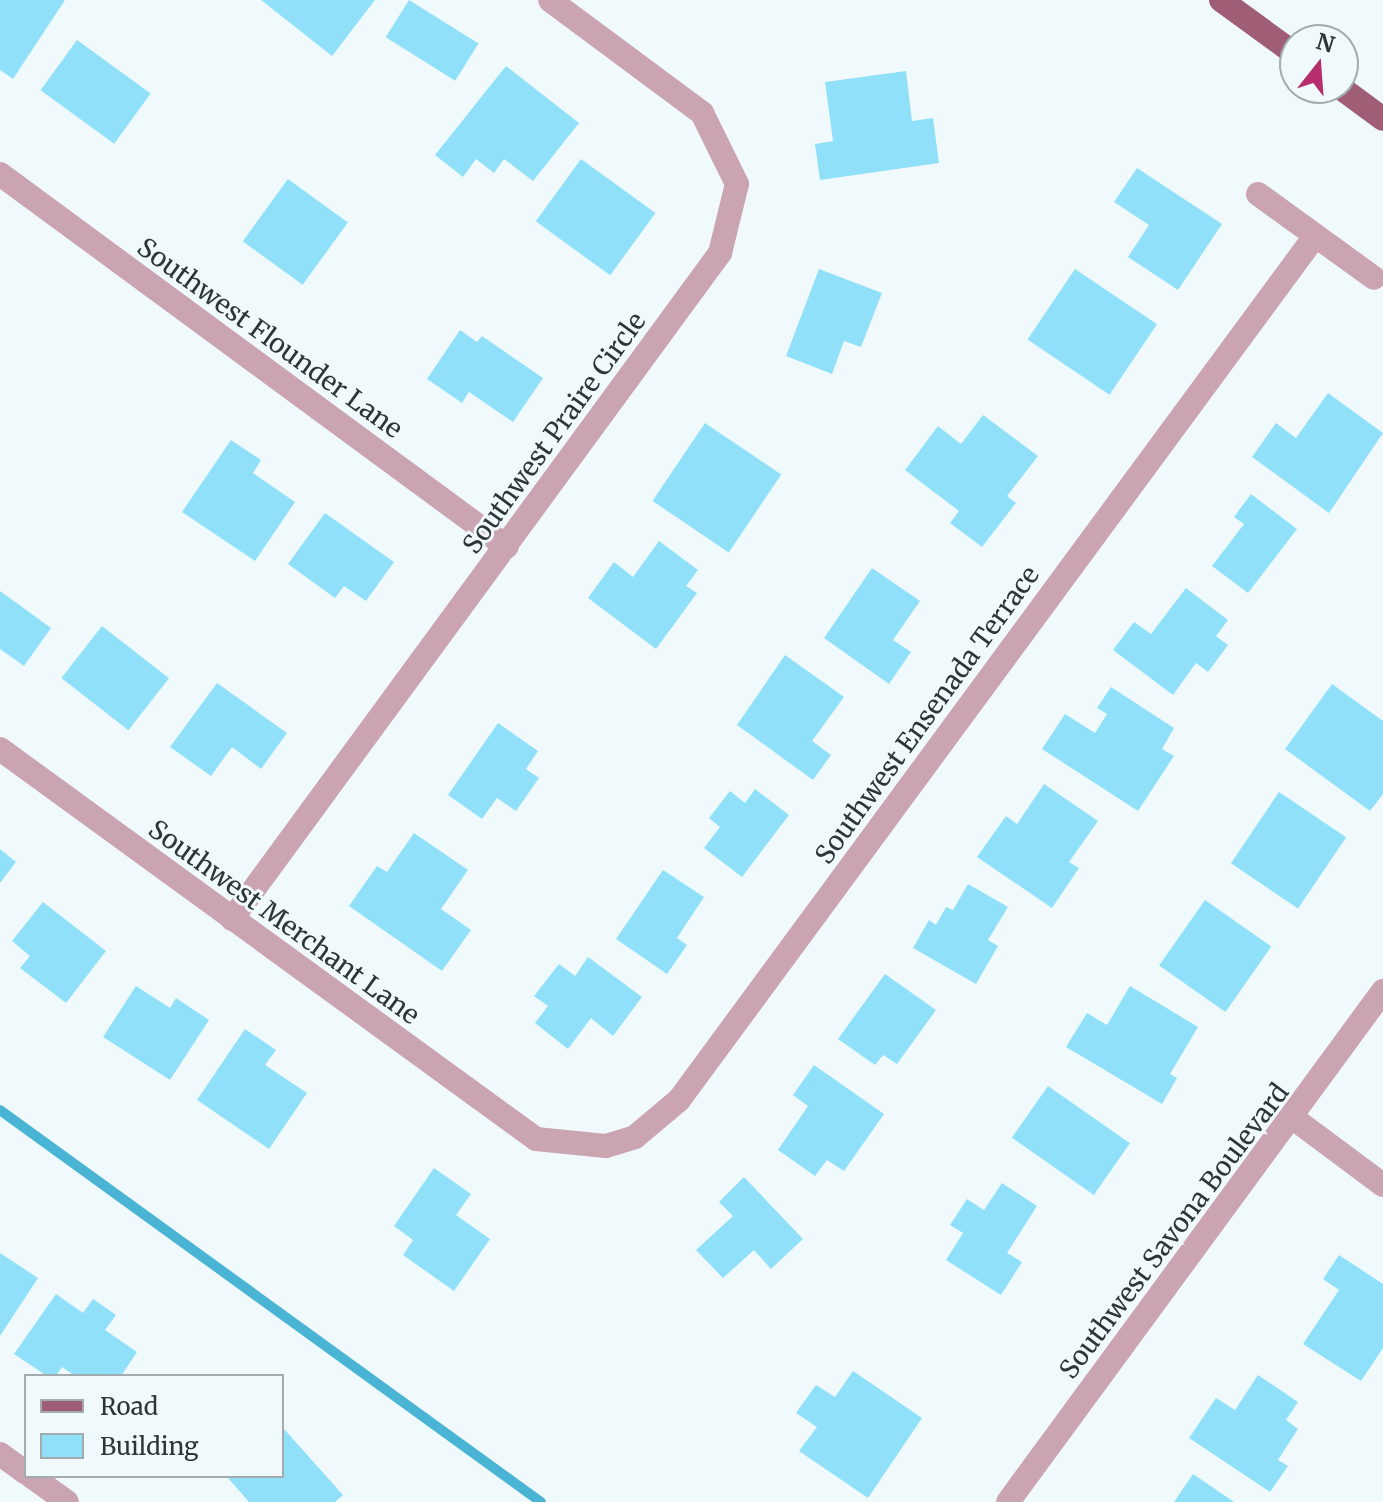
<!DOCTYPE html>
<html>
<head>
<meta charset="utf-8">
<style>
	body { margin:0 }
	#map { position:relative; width:1383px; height:1502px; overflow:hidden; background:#f0fafd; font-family:Merriweather,serif }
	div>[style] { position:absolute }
	.stream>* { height:10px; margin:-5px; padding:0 5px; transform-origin:5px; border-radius:5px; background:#49b4d3 }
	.building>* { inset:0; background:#91e0fa; transform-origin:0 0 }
	.minor>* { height:24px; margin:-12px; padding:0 12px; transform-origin:12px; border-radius:12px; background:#cba4b1 }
	.major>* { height:24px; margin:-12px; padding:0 12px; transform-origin:12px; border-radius:12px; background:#a05e76 }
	span { translate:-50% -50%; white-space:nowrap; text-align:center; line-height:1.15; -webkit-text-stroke:6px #f0fafd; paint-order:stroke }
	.street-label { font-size:26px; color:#2c3639 }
	.legend { position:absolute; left:24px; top:1374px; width:260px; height:104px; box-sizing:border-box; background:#f0fafd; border:2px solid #a2acaf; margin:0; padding:10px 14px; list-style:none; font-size:24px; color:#2c3639 }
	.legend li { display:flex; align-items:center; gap:16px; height:40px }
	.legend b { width:40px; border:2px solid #a2acaf }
	.north { position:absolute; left:1279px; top:24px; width:80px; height:80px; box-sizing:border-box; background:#f0fafd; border:2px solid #a2acaf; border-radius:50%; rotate:17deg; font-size:22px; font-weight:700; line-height:32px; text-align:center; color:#2c3639 }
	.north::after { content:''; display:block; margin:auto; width:28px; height:36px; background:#b62e6d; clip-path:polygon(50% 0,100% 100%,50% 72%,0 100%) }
</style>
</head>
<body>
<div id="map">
	<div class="stream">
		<i style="left:0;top:1110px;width:668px;rotate:35.93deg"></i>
	</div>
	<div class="building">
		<i style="clip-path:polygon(0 0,65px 0,13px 79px,0 70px)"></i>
		<i style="clip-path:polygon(261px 0,375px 0,332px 56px)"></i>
		<i style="left:409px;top:0;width:82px;height:44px;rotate:32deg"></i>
		<i style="left:77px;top:40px;width:91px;height:62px;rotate:36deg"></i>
		<i style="clip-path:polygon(506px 66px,579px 123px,533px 181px,504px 159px,494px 173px,476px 159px,463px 177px,435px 155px)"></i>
		<i style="clip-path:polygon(906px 71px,912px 121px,933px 118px,939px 163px,820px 180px,815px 144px,833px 141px,825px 82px)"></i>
		<i style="left:581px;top:159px;width:92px;height:77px;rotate:36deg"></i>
		<i style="clip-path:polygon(1137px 168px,1222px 224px,1178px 290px,1128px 257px,1149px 225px,1114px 202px)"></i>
		<i style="left:288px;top:179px;width:74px;height:77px;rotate:36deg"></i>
		<i style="clip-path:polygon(819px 269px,882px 293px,861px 347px,844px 341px,832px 374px,786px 356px)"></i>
		<i style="left:1075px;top:269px;width:99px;height:85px;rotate:34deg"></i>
		<i style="clip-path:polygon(460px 330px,477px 342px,482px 336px,543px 378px,513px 422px,469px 392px,462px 403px,427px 379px)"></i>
		<i style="clip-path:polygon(1328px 393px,1383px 433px,1329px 513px,1252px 457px,1276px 423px,1296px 438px)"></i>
		<i style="clip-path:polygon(983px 415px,1038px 456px,1007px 496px,1016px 503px,982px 547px,950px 523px,959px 511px,905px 470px,938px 426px,961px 444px)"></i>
		<i style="left:705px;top:423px;width:92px;height:94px;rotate:34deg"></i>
		<i style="clip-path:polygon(231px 440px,261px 460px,253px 473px,295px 502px,255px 561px,182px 512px)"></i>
		<i style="clip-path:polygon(1251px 494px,1297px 529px,1248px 593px,1212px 566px,1244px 524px,1234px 517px)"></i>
		<i style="clip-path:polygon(325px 513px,394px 562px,366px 601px,344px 586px,335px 598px,288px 564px)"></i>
		<i style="clip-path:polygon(659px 541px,698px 570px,686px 586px,697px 593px,656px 649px,588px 598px,614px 562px,633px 577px)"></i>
		<i style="clip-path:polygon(872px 568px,920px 601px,893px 640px,911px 652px,889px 684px,824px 638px)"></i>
		<i style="clip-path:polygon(1186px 588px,1228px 620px,1216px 636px,1228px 645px,1208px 672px,1196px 663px,1173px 695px,1113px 650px,1134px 622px,1151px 634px)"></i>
		<i style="clip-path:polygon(0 591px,51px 628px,24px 666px,0 649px)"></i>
		<i style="left:102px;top:626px;width:85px;height:66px;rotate:38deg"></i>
		<i style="clip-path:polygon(785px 655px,844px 697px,812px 741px,831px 755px,813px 780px,737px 725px)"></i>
		<i style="clip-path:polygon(217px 683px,287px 733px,261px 769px,232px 747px,211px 776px,170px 747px)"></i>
		<i style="clip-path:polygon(1332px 684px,1383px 721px,1383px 794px,1370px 811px,1285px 749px)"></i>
		<i style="clip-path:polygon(1111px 687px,1174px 728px,1162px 749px,1174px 756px,1138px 811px,1042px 749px,1065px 714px,1095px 733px,1107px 714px,1097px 708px)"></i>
		<i style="clip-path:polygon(498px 723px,538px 751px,526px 769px,539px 778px,516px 811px,497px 798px,482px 819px,448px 795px)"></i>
		<i style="clip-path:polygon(1044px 784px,1098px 821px,1069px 862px,1079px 868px,1052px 908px,977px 857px,1006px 816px,1017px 824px)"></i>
		<i style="clip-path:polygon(755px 789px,789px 815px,742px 877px,704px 848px,720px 827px,709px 818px,730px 791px,745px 803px)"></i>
		<i style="left:1279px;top:792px;width:81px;height:86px;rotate:34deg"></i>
		<i style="clip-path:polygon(414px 833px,468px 870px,441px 909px,471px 930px,442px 971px,349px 906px,377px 866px,387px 872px)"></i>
		<i style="clip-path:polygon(0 849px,16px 862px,0 883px)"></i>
		<i style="clip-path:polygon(663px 870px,704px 897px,677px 938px,687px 945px,667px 974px,616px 939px)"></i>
		<i style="clip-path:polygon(968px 884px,1008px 907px,988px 940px,998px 946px,976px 984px,913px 948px,929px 920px,936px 925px,946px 907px,953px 910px)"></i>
		<i style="left:1205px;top:900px;width:81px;height:80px;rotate:35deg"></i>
		<i style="clip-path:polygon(43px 902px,106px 951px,66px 1003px,20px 968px,30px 956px,12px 941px)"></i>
		<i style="clip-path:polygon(588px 957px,642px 997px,613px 1036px,591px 1018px,568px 1049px,535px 1023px,548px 1006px,534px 996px,559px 964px,575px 976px)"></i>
		<i style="clip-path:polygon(885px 974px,936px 1010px,897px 1064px,883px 1055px,875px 1065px,838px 1039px)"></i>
		<i style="clip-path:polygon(136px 986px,170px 1008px,176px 998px,209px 1020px,170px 1080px,103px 1037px)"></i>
		<i style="clip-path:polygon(1130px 986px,1198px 1027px,1170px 1074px,1177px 1078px,1162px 1104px,1066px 1047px,1087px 1013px,1107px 1025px)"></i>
		<i style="clip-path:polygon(245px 1029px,276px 1050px,265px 1065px,307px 1093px,269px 1149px,197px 1100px)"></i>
		<i style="clip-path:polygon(814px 1065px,884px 1114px,844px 1171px,827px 1160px,815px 1176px,778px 1150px,808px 1106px,793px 1095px)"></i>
		<i style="left:1048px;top:1086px;width:100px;height:63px;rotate:35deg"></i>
		<i style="clip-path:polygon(434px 1168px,471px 1194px,456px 1215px,490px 1239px,454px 1291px,403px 1255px,413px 1240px,394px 1226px)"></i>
		<i style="clip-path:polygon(744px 1177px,803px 1239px,771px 1269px,754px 1250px,723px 1278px,696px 1250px,733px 1216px,719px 1202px)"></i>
		<i style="clip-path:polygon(1002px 1183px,1037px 1206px,1007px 1253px,1022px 1262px,1001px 1295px,946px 1260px,963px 1233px,950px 1225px,967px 1199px,984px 1210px)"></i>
		<i style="clip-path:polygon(0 1253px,38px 1278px,0 1336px)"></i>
		<i style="clip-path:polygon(1339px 1255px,1383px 1284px,1383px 1348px,1361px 1381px,1303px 1344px,1339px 1290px,1323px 1279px)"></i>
		<i style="clip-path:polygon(56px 1294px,83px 1313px,93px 1299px,116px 1315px,105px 1330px,137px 1352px,121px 1376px,75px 1376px,62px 1367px,56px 1376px,47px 1376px,14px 1354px)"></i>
		<i style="clip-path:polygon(853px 1371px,922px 1418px,868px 1498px,799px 1451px,817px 1427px,796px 1413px,816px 1385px,835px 1397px)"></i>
		<i style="clip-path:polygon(1258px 1375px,1298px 1402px,1286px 1420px,1298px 1429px,1278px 1460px,1288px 1466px,1270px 1492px,1189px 1438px,1216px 1398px,1235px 1410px)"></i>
		<i style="clip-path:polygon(284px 1429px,343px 1495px,335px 1502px,249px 1502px,228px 1478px,282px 1476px)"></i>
		<i style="clip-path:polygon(1193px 1474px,1234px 1502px,1174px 1502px)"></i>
	</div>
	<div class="minor">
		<i style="left:0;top:174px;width:629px;rotate:36.34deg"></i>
		<i style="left:1258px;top:194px;width:143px;rotate:35.9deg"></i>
		<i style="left:0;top:749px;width:663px;rotate:36.04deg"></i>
		<i style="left:536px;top:1139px;width:70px;rotate:5.7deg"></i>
		<i style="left:606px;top:1146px;width:30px;rotate:-17deg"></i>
		<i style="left:635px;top:1137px;width:57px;rotate:-40.1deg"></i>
		<i style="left:679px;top:1100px;width:1073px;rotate:-53.64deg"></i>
		<i style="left:232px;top:919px;width:826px;rotate:-53.77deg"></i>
		<i style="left:720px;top:253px;width:71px;rotate:-76.2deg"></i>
		<i style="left:737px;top:184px;width:79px;rotate:-116.2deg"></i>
		<i style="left:702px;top:113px;width:189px;rotate:-143.4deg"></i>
		<i style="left:1293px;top:1118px;width:112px;rotate:36.7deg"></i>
		<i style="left:0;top:1454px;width:32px;rotate:36deg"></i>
		<i style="left:31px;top:1476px;width:44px;rotate:35.8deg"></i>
		<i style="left:1008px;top:1502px;width:634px;rotate:-53.73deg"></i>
	</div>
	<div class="major">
		<i style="left:1221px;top:0;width:92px;rotate:36.1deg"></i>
		<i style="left:1341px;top:88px;width:52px;rotate:36.4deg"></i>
	</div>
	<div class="street-label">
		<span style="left:270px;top:338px;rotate:36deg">Southwest Flounder Lane</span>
		<span style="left:554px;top:433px;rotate:-54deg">Southwest Praire Circle</span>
		<span style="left:927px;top:715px;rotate:-54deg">Southwest Ensenada Terrace</span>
		<span style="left:284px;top:922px;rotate:36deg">Southwest Merchant Lane</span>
		<span style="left:1174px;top:1231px;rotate:-53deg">Southwest Savona Boulevard</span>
	</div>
	<ul class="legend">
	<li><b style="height:10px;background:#a05e76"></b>Road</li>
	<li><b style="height:22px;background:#91e0fa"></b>Building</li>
	</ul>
	<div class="north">N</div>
</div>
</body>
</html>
